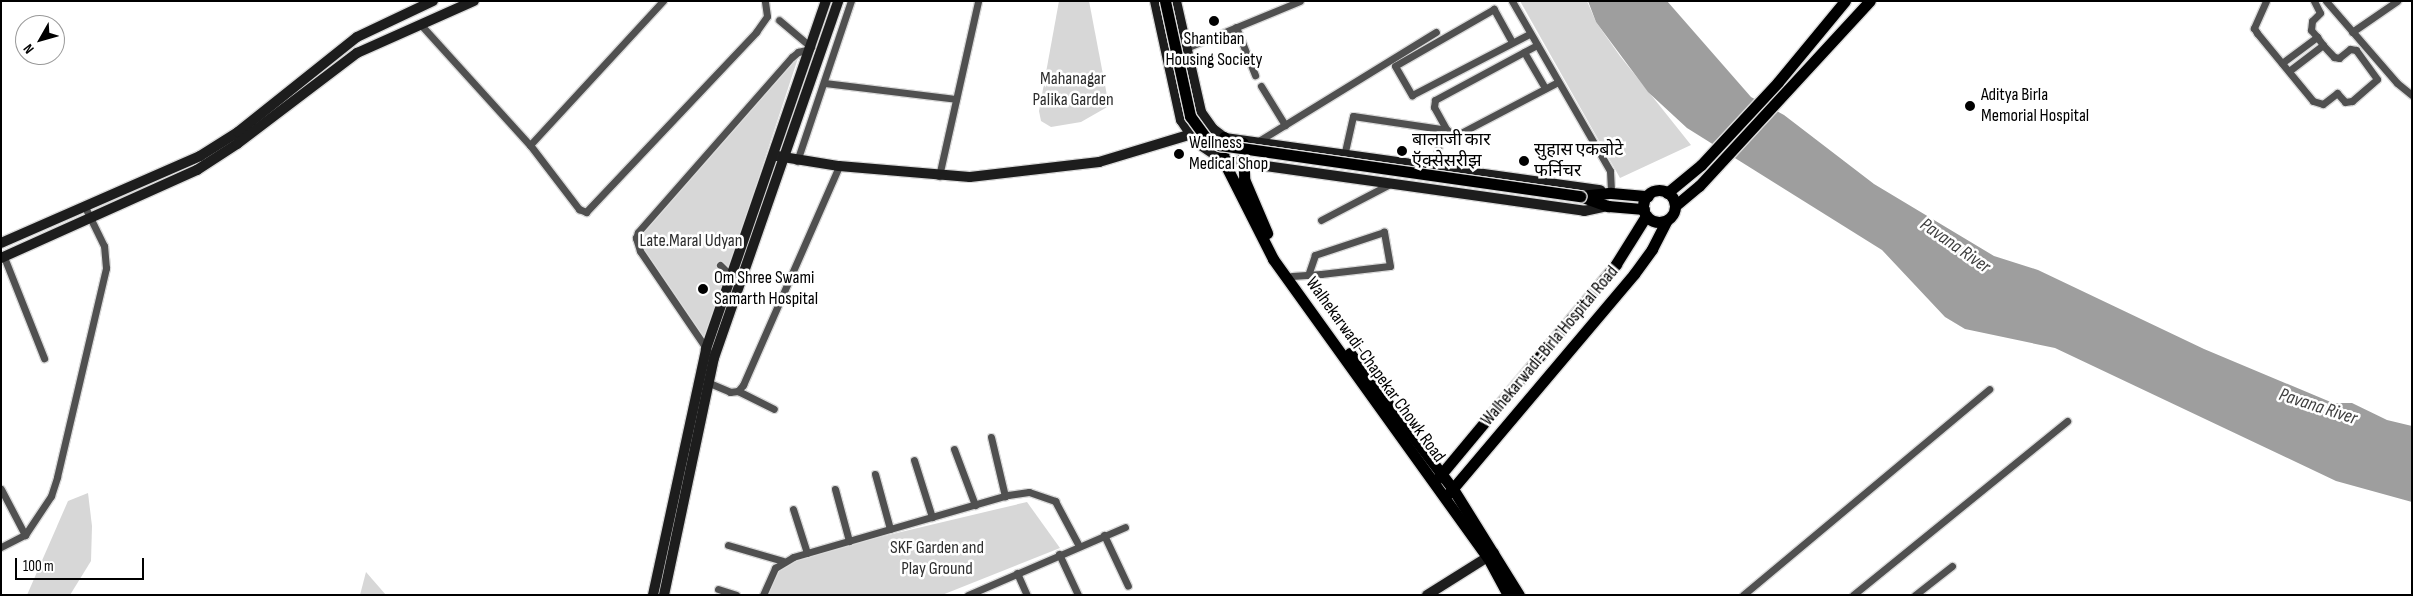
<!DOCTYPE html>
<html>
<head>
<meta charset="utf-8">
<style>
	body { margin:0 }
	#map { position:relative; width:2413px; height:596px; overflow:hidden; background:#fff; font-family:"Sofia Sans Condensed","Noto Sans Devanagari",sans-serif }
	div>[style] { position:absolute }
	.green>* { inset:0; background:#d7d7d7 }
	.water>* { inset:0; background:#9e9e9e }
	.roads { filter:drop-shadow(1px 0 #dbdbdb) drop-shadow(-1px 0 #dbdbdb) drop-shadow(0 1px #dbdbdb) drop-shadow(0 -1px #dbdbdb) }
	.street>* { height:7px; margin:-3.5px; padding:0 3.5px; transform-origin:3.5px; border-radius:3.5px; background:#505050 }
	.secondary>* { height:10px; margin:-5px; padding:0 5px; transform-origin:5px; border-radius:5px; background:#1d1d1d }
	.primary>* { height:11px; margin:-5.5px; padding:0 5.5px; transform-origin:5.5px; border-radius:5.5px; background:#000 }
	.primary>.ring { margin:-5.5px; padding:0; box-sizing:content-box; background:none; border:11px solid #000; border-radius:50% }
	.bridges { filter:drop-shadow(1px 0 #dbdbdb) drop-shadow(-1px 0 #dbdbdb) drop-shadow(0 1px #dbdbdb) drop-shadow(0 -1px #dbdbdb) }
	.primary-bridge>* { height:11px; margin:-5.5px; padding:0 5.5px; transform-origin:5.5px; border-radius:5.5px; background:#000 }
	.dots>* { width:14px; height:14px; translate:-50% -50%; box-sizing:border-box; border:2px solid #fff; border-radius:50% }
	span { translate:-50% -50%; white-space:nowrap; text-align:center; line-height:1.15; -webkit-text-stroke:5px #fff; paint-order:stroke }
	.poi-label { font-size:18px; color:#000 }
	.left { translate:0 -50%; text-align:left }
	.park-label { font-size:18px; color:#2e2e2e }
	.street-label { font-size:18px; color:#000 }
	.water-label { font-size:19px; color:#3f3f3f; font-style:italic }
	.frame { position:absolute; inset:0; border:2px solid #000; pointer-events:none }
	.north { position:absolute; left:15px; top:15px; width:50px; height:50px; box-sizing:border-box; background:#fff; border:1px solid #999; border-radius:50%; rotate:232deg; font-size:14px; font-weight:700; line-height:20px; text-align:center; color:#000 }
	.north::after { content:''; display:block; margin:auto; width:18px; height:22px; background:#000; clip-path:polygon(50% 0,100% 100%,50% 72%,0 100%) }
	.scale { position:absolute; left:15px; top:558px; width:129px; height:22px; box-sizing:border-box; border:2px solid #000; border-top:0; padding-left:6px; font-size:15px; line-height:18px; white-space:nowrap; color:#000; -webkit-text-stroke:4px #fff; paint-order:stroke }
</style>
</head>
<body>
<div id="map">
	<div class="green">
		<i style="clip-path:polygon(1059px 1px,1089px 1px,1109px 106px,1081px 122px,1051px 127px,1041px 121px,1039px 111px)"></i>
		<i style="clip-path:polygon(1520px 1px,1587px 1px,1596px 22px,1620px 56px,1691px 145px,1620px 178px)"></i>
		<i style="clip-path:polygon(800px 52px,704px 343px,699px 344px,636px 237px)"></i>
		<i style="clip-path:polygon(88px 493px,92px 526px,91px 561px,70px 595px,27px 595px,68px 501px)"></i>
		<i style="clip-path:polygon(1027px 502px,1060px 548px,942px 595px,766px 595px,775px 562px)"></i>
		<i style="clip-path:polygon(366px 572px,386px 595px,360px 595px)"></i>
	</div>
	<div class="water">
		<i style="clip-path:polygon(1588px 1px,1667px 1px,1751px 97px,1784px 115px,1874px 184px,1994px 256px,2038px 270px,2204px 349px,2333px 403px,2352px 403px,2387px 420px,2412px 426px,2412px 502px,2336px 481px,2055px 348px,1965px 329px,1945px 317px,1882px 250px,1687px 128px,1648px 92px,1596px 22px)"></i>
	</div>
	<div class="roads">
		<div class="street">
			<i style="left:1512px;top:1px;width:196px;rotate:60deg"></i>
			<i style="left:1610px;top:171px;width:22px;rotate:87deg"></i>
			<i style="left:2266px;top:1px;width:30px;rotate:114deg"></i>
			<i style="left:2254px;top:28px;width:6px;rotate:59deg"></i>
			<i style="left:2257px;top:33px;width:88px;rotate:50.5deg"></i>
			<i style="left:2313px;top:101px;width:10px;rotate:17deg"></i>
			<i style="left:2323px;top:104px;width:18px;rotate:-38deg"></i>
			<i style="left:2337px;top:93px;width:12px;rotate:48deg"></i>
			<i style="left:2345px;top:102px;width:7px;rotate:-8deg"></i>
			<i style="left:2352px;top:101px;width:33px;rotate:-41deg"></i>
			<i style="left:2377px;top:79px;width:36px;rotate:-126deg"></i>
			<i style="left:2356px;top:50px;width:6px;rotate:-171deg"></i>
			<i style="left:2350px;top:49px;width:14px;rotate:141deg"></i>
			<i style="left:2339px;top:58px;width:5px;rotate:-169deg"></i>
			<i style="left:2334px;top:57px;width:16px;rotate:-133deg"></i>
			<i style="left:2323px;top:45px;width:43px;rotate:142.6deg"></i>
			<i style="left:2314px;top:1px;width:13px;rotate:63deg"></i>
			<i style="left:2320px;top:13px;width:11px;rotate:135deg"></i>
			<i style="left:2312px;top:21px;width:9px;rotate:96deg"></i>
			<i style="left:2311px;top:30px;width:9px;rotate:49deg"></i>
			<i style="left:2326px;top:1px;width:108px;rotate:49.1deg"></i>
			<i style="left:2397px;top:83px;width:19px;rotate:39deg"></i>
			<i style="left:779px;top:20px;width:42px;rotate:40.2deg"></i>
			<i style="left:421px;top:25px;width:162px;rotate:47.8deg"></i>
			<i style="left:530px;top:145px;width:81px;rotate:52.6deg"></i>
			<i style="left:579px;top:209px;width:8px;rotate:23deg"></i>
			<i style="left:586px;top:212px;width:248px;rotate:-46.6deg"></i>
			<i style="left:756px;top:32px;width:19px;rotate:-55deg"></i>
			<i style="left:767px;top:16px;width:15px;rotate:-98deg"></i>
			<i style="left:1236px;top:27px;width:52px;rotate:68.4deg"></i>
			<i style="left:2352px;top:32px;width:55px;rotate:-34.6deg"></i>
			<i style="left:1512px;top:42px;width:38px;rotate:-119deg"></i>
			<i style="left:1494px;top:9px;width:114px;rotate:150.1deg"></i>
			<i style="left:1395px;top:66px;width:34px;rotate:60deg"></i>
			<i style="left:1412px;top:95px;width:132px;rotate:-27.5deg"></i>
			<i style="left:1537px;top:45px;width:116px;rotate:151.7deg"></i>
			<i style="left:1435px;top:100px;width:7px;rotate:98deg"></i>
			<i style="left:1434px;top:107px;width:25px;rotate:61deg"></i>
			<i style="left:1446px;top:129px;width:11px;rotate:38deg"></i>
			<i style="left:1455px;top:136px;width:116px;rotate:-27.7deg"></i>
			<i style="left:1186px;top:48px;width:123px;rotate:-22.4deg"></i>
			<i style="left:1524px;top:52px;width:42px;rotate:59.7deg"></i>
			<i style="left:2282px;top:63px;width:44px;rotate:-36.6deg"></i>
			<i style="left:2317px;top:37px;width:10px;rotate:53deg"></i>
			<i style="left:824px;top:83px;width:133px;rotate:6.9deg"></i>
			<i style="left:1261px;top:86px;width:46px;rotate:58.4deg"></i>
			<i style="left:1257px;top:142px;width:210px;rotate:-31.6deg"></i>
			<i style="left:530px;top:145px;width:196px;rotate:-47.3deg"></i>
			<i style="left:1344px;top:156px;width:41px;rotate:-77.3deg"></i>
			<i style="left:1353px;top:116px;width:89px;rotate:8.4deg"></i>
			<i style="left:1441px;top:129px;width:40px;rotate:98.5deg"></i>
			<i style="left:797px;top:161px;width:169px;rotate:-71.4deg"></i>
			<i style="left:939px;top:176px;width:179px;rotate:-77.4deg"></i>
			<i style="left:1321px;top:220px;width:78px;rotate:-27.6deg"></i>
			<i style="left:4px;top:257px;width:109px;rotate:68.4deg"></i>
			<i style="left:720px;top:265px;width:16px;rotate:45deg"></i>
			<i style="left:1292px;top:276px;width:29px;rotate:-4deg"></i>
			<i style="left:1321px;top:274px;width:69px;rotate:-6.6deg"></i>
			<i style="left:1390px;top:266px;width:35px;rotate:-100deg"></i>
			<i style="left:1384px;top:232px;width:73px;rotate:161.6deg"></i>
			<i style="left:1315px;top:255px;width:21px;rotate:109deg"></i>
			<i style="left:708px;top:351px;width:121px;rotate:-124.2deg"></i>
			<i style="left:640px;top:251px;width:14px;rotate:-107deg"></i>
			<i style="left:636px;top:238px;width:6px;rotate:-72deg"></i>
			<i style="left:638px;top:232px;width:233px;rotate:-48.7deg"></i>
			<i style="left:792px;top:57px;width:8px;rotate:-40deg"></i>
			<i style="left:798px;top:52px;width:12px;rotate:-14deg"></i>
			<i style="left:707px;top:382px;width:25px;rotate:23deg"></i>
			<i style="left:730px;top:392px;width:8px;rotate:-7deg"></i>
			<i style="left:738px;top:391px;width:8px;rotate:-50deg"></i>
			<i style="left:743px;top:385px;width:239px;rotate:-66.3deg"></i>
			<i style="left:738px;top:391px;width:40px;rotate:26.6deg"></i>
			<i style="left:991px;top:437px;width:61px;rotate:76.7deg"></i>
			<i style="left:954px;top:449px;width:60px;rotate:69.4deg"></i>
			<i style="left:914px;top:460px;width:60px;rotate:72.5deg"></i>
			<i style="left:875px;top:474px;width:57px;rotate:74.7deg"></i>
			<i style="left:1px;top:489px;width:52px;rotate:62.4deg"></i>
			<i style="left:835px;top:489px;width:54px;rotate:74.9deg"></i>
			<i style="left:793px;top:509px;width:46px;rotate:72.3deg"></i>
			<i style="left:1104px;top:535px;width:56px;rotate:64.8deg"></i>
			<i style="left:728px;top:545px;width:57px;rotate:16.2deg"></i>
			<i style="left:1px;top:547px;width:27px;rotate:-27deg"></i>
			<i style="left:25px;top:535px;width:47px;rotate:-56.3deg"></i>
			<i style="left:51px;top:496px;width:20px;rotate:-72deg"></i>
			<i style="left:57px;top:477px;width:215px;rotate:-76.8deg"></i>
			<i style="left:106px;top:268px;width:22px;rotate:-95deg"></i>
			<i style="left:104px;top:246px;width:43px;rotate:-116deg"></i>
			<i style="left:1059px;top:554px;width:45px;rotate:65.1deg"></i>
			<i style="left:1017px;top:573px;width:24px;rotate:66deg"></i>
			<i style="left:718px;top:589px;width:19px;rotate:18deg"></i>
			<i style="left:763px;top:595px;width:30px;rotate:-66deg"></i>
			<i style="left:775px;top:568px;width:21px;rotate:-31deg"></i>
			<i style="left:793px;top:557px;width:224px;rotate:-16.1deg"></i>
			<i style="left:1008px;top:495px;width:21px;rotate:-8deg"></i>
			<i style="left:1029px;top:492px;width:28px;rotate:19deg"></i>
			<i style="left:1055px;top:501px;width:51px;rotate:61.9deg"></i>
			<i style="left:968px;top:595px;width:171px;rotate:-23.4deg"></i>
			<i style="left:1743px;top:595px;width:321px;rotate:-39.9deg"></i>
			<i style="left:1853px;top:595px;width:276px;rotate:-39.1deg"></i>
			<i style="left:1915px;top:595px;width:47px;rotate:-38.1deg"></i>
		</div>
		<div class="secondary">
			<i style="left:1155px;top:1px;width:122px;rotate:77.7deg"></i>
			<i style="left:1181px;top:120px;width:27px;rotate:56deg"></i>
			<i style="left:1196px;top:142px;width:32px;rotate:34deg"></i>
			<i style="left:1223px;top:160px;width:365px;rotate:8deg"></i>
			<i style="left:1584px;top:211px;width:25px;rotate:-12deg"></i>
			<i style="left:1176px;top:1px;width:114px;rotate:77.3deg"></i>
			<i style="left:1201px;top:112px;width:21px;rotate:55deg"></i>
			<i style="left:1213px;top:129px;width:15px;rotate:37deg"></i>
			<i style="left:1225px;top:138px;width:379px;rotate:7.9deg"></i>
			<i style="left:777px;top:156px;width:63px;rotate:9.2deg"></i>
			<i style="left:839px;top:166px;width:131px;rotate:4.8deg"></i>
			<i style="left:970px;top:177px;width:130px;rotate:-6.6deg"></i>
			<i style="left:1099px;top:162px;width:100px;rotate:-16.8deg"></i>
			<i style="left:1px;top:243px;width:217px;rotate:-23.6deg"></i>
			<i style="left:200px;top:156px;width:45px;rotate:-32.3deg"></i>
			<i style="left:238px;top:132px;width:152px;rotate:-38.6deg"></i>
			<i style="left:357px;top:37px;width:84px;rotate:-25.3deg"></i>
			<i style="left:1px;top:258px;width:215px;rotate:-24.2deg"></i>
			<i style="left:197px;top:170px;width:48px;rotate:-33deg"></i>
			<i style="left:237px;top:144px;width:151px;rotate:-37.2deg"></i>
			<i style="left:357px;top:53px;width:128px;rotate:-24deg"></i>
			<i style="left:653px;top:595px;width:252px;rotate:-77.8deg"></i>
			<i style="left:706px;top:349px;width:368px;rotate:-71deg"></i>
			<i style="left:664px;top:595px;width:242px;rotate:-78.1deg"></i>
			<i style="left:714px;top:358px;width:378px;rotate:-70.8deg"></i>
			<i style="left:1427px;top:595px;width:79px;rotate:-32.1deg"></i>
		</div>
		<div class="primary">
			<i style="left:1224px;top:137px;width:23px;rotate:92deg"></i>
			<i style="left:1223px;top:160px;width:111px;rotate:63.2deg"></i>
			<i style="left:1273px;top:259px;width:368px;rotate:54.3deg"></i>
			<i style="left:1488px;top:558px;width:42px;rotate:61.6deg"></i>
			<i style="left:1243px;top:143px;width:36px;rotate:88deg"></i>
			<i style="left:1244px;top:179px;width:59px;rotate:66.9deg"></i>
			<i class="ring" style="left:1643px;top:190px;width:21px;height:21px"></i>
			<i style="left:1667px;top:193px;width:44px;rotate:-39.5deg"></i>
			<i style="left:1701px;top:165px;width:113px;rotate:-47.1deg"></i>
			<i style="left:1778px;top:82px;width:105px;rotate:-50.4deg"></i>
			<i style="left:1580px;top:196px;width:31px;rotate:-6deg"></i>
			<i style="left:1611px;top:193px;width:37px;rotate:5deg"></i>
			<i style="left:1580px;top:196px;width:30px;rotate:20deg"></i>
			<i style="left:1608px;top:206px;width:36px;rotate:5deg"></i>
			<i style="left:1676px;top:205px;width:30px;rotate:-40deg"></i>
			<i style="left:1699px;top:186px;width:252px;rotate:-47.3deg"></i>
			<i style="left:1350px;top:353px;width:171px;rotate:52.9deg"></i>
			<i style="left:1453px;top:489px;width:125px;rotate:58.1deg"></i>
			<i style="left:1438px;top:478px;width:278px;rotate:-50.2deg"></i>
			<i style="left:1616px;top:264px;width:57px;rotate:-58deg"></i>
			<i style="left:1449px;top:493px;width:287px;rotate:-49.8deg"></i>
			<i style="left:1634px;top:274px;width:31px;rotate:-54deg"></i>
			<i style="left:1652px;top:249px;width:31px;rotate:-63deg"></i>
		</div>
	</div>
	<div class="bridges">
		<div class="primary-bridge">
			<i style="left:1165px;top:1px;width:118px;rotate:77.7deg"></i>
			<i style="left:1190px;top:116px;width:27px;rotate:54deg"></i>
			<i style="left:1206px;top:138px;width:16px;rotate:27deg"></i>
			<i style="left:1220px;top:145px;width:364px;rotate:8.1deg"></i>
		</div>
	</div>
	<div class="dots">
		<i style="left:1214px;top:21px;background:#000"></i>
		<i style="left:1970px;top:106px;background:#000"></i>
		<i style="left:1402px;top:151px;background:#000"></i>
		<i style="left:1179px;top:154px;background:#000"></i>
		<i style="left:1524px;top:161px;background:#000"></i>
		<i style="left:703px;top:289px;background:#000"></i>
	</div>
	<div class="poi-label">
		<span style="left:1214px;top:50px">Shantiban<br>Housing Society</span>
		<span class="left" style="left:1981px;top:106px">Aditya Birla<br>Memorial Hospital</span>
		<span class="left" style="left:1412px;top:151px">बालाजी कार<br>ऍक्सेसरीझ</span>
		<span class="left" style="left:1189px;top:154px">Wellness<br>Medical Shop</span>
		<span class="left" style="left:1534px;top:161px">सुहास एकबोटे<br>फर्निचर</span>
		<span class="left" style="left:714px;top:289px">Om Shree Swami<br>Samarth Hospital</span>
	</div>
	<div class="park-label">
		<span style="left:1073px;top:90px">Mahanagar<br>Palika Garden</span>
		<span style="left:691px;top:241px">Late.Maral Udyan</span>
		<span style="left:937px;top:559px">SKF Garden and<br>Play Ground</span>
	</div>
	<div class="street-label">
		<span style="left:1550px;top:346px;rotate:-50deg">Walhekarwadi-Birla Hospital Road</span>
		<span style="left:1375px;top:370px;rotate:54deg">Walhekarwadi-Chapekar Chowk Road</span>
	</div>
	<div class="water-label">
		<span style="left:1955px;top:246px;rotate:35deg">Pavana River</span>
		<span style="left:2318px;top:407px;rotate:18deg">Pavana River</span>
	</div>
	<div class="frame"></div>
	<div class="north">N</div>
	<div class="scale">100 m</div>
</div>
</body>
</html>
